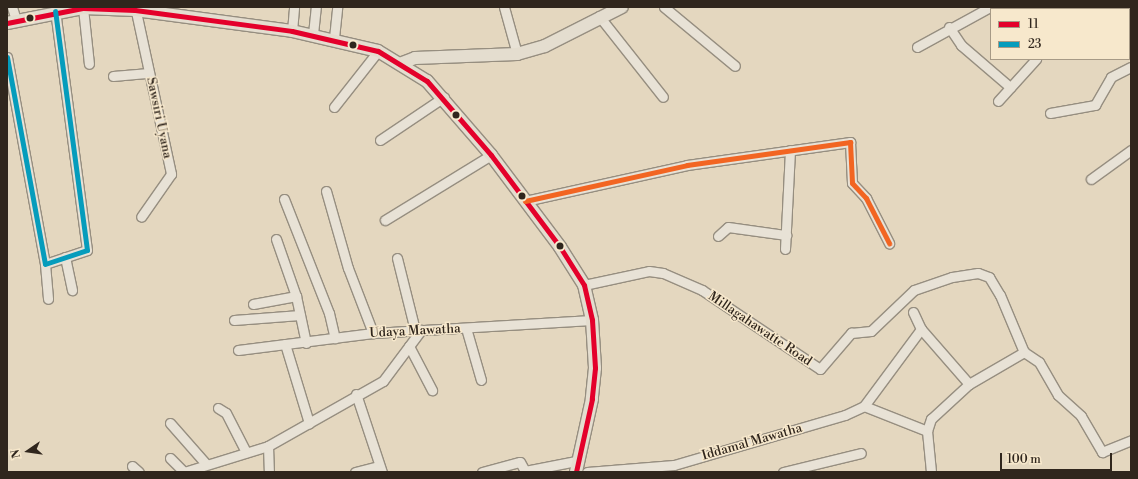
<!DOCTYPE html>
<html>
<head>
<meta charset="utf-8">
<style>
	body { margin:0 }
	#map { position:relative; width:1138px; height:479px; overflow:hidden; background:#e4d7bf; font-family:"Libre Bodoni",serif }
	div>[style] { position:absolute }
	.roads { filter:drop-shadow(1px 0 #968e80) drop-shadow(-1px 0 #968e80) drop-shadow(0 1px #968e80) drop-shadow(0 -1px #968e80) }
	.minor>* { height:9px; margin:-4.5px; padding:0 4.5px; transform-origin:4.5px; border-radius:4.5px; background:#e8e2d6 }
	.major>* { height:12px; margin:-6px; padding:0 6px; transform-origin:6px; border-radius:6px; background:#e4ddcf }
	.bus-1>* { height:5px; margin:-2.5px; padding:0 2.5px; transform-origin:2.5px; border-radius:2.5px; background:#e4002b }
	.bus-2>* { height:5px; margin:-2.5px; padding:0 2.5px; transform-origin:2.5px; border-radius:2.5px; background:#059cbc }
	.bus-3>* { height:5px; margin:-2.5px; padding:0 2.5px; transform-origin:2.5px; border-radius:2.5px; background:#f26522 }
	.dots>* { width:11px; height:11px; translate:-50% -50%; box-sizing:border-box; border:2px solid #f7e8cc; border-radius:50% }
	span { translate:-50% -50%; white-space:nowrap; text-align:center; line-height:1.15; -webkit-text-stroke:3px #f7e8cc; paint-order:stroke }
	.street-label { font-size:13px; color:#30261d }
	.frame { position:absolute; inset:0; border:8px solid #30261d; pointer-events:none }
	.legend { position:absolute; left:990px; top:8px; width:140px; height:52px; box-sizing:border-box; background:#f7e8cc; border:1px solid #a79a86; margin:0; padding:5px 7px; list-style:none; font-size:12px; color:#30261d }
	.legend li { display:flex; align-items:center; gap:8px; height:20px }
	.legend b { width:20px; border:1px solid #a79a86 }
	.north { position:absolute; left:8px; top:431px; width:40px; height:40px; -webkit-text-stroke:3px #f7e8cc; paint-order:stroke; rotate:257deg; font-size:11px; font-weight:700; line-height:16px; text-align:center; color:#30261d }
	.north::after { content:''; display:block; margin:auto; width:14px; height:18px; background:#30261d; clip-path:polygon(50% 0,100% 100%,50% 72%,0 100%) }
	.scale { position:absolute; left:1000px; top:453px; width:112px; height:18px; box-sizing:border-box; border:2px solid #30261d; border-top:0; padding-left:5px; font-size:12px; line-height:14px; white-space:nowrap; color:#30261d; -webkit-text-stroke:3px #f7e8cc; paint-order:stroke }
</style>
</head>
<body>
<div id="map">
	<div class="roads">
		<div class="minor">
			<i style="left:12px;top:7px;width:14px;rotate:73deg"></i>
			<i style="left:135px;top:7px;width:171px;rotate:77.8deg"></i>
			<i style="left:171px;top:174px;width:52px;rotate:124.9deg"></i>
			<i style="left:504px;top:7px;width:49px;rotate:74.5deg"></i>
			<i style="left:664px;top:7px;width:92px;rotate:39.7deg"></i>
			<i style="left:83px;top:8px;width:56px;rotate:83.9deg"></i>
			<i style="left:1113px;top:9px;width:5px;rotate:-22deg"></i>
			<i style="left:599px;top:16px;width:103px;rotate:51.7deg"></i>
			<i style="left:949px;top:27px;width:22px;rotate:56deg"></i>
			<i style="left:961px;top:45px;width:65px;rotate:40.6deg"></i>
			<i style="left:292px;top:31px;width:24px;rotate:-85deg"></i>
			<i style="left:313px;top:34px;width:27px;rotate:-84deg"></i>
			<i style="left:334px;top:38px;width:31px;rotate:-84deg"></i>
			<i style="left:917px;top:47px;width:83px;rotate:-28.7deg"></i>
			<i style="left:7px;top:57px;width:210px;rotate:79.6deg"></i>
			<i style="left:45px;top:264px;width:44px;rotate:-18.4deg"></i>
			<i style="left:87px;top:250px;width:241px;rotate:-97.6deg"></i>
			<i style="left:113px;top:76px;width:36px;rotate:-5deg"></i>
			<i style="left:998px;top:101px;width:57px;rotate:-47.9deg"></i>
			<i style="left:334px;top:107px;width:71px;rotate:-51.8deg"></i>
			<i style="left:1050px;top:113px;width:46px;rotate:-10.1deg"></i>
			<i style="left:1095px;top:105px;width:32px;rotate:-60deg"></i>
			<i style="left:1111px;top:77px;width:22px;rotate:-27deg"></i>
			<i style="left:380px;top:140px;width:77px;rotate:-33.9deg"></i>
			<i style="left:1091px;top:179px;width:49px;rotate:-35.9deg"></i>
			<i style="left:326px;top:191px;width:80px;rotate:74.1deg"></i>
			<i style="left:348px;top:268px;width:70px;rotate:69deg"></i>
			<i style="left:284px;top:199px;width:123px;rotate:68.5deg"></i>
			<i style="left:329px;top:313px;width:26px;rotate:77deg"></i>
			<i style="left:525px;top:201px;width:166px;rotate:-12.5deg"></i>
			<i style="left:687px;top:165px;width:165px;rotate:-8deg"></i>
			<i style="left:850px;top:142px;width:41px;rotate:87.2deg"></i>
			<i style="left:852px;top:183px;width:21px;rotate:47deg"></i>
			<i style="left:866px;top:198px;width:51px;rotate:62.9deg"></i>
			<i style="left:385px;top:220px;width:124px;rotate:-31.5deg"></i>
			<i style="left:718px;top:236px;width:13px;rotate:-42deg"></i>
			<i style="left:728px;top:227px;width:59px;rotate:7.9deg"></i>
			<i style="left:276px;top:239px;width:60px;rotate:70.7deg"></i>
			<i style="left:296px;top:296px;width:48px;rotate:78deg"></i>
			<i style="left:785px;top:249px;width:99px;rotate:-87.1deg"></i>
			<i style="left:65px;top:257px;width:34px;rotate:78deg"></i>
			<i style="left:397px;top:258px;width:74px;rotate:76deg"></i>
			<i style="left:45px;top:264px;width:35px;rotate:85deg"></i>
			<i style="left:584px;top:285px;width:66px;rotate:-12.2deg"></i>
			<i style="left:649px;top:271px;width:14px;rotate:8deg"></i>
			<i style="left:663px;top:273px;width:43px;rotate:23.6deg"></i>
			<i style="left:702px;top:290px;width:142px;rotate:33.8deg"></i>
			<i style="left:820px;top:369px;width:48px;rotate:-49.3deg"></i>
			<i style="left:851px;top:333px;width:20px;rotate:-6deg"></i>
			<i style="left:871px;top:331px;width:59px;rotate:-43.6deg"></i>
			<i style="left:914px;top:290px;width:40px;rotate:-18.9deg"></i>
			<i style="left:952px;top:277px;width:26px;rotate:-9deg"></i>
			<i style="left:978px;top:273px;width:12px;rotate:20deg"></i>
			<i style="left:989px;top:277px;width:21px;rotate:59deg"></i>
			<i style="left:1000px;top:295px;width:62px;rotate:67.2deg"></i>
			<i style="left:253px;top:304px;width:44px;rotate:-10.5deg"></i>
			<i style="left:913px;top:312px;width:19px;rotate:65deg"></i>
			<i style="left:921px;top:329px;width:73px;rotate:48.9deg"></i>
			<i style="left:234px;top:320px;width:66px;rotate:-4.3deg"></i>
			<i style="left:466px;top:328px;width:54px;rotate:73.9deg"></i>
			<i style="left:285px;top:344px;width:83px;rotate:73.1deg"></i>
			<i style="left:409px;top:346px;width:50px;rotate:62.4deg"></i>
			<i style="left:238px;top:350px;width:136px;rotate:-7.2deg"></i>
			<i style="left:373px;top:333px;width:219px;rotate:-3.4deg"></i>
			<i style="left:356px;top:394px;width:82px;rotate:71.6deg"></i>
			<i style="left:864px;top:406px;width:96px;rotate:-53.5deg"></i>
			<i style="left:218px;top:408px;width:9px;rotate:32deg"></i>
			<i style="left:226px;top:413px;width:44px;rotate:62.9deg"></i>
			<i style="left:170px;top:423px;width:55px;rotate:48.7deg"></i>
			<i style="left:927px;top:431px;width:41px;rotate:84.4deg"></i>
			<i style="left:268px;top:446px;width:26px;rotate:88deg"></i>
			<i style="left:170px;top:458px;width:20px;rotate:45deg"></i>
			<i style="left:184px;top:472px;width:88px;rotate:-17.2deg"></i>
			<i style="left:268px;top:446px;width:132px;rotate:-29.5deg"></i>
			<i style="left:383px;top:381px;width:64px;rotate:-53.3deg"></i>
			<i style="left:132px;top:466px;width:9px;rotate:41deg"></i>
			<i style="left:355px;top:472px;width:25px;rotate:-14deg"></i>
			<i style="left:482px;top:472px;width:39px;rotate:-15deg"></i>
			<i style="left:520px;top:462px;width:10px;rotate:61deg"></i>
			<i style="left:525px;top:471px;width:52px;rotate:-11.1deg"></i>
			<i style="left:587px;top:472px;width:87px;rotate:-4.6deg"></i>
			<i style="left:674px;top:465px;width:178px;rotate:-16.3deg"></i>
			<i style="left:845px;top:415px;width:21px;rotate:-25deg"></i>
			<i style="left:864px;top:406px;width:68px;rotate:21.6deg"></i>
			<i style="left:927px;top:431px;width:13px;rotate:-72deg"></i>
			<i style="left:931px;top:419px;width:52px;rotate:-42.6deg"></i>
			<i style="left:969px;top:384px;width:64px;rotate:-30.2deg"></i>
			<i style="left:1024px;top:352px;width:18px;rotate:34deg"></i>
			<i style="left:1039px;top:362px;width:38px;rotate:60deg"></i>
			<i style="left:1058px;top:395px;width:31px;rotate:42deg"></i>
			<i style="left:1081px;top:416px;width:42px;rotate:59.7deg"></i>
			<i style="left:1102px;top:452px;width:31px;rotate:-22deg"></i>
			<i style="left:783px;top:472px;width:80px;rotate:-13.7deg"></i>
		</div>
		<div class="major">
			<i style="left:7px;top:23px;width:77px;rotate:-11.2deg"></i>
			<i style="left:83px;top:8px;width:52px;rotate:2.2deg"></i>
			<i style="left:135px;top:10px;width:158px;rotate:7.6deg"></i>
			<i style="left:292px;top:31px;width:88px;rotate:13.1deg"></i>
			<i style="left:378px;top:51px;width:57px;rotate:31.5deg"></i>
			<i style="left:427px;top:81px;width:98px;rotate:49.1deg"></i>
			<i style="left:491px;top:155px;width:115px;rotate:53.1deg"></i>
			<i style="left:560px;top:247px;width:45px;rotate:57.7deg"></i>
			<i style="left:584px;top:285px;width:36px;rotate:77deg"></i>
			<i style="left:592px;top:320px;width:48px;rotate:86.4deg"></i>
			<i style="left:595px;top:368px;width:31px;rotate:96deg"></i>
			<i style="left:592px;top:399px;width:75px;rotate:102.4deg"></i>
			<i style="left:402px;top:63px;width:14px;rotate:-21deg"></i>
			<i style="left:415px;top:58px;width:102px;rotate:-2.2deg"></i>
			<i style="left:517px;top:54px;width:29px;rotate:-16deg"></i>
			<i style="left:545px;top:46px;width:86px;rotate:-26.9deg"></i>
		</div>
	</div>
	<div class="bus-1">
		<i style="left:7px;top:23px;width:77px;rotate:-11.2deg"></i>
		<i style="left:83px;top:8px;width:52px;rotate:2.2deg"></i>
		<i style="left:135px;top:10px;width:158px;rotate:7.6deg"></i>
		<i style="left:292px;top:31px;width:88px;rotate:13.1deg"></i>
		<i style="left:378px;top:51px;width:57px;rotate:31.5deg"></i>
		<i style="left:427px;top:81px;width:98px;rotate:49.1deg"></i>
		<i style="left:491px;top:155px;width:115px;rotate:53.1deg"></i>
		<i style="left:560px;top:247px;width:45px;rotate:57.7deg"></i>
		<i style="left:584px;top:285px;width:36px;rotate:77deg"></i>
		<i style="left:592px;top:320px;width:48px;rotate:86.4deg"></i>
		<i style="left:595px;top:368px;width:31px;rotate:96deg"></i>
		<i style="left:592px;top:399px;width:75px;rotate:102.4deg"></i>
	</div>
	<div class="bus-2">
		<i style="left:7px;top:57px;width:210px;rotate:79.6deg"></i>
		<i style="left:45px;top:264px;width:44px;rotate:-18.4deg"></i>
		<i style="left:87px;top:250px;width:241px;rotate:-97.6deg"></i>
	</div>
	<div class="bus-3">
		<i style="left:525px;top:201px;width:166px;rotate:-12.5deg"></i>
		<i style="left:687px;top:165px;width:165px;rotate:-8deg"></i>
		<i style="left:850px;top:142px;width:41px;rotate:87.2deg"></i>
		<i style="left:852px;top:183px;width:21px;rotate:47deg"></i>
		<i style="left:866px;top:198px;width:51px;rotate:62.9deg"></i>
	</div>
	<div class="dots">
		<i style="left:30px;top:18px;background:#30261d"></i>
		<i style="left:353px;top:45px;background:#30261d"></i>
		<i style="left:456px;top:115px;background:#30261d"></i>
		<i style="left:522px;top:196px;background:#30261d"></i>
		<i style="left:560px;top:246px;background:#30261d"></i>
	</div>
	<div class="street-label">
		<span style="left:159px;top:118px;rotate:78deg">Sawsiri Uyana</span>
		<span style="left:760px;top:329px;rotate:34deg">Millagahawatte Road</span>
		<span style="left:415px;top:331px;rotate:-3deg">Udaya Mawatha</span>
		<span style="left:752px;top:442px;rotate:-16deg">Iddamal Mawatha</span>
	</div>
	<div class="frame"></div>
	<ul class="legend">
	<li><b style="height:5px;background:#e4002b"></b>11</li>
	<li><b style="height:5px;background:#059cbc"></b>23</li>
	</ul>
	<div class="north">N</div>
	<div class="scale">100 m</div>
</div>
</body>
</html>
